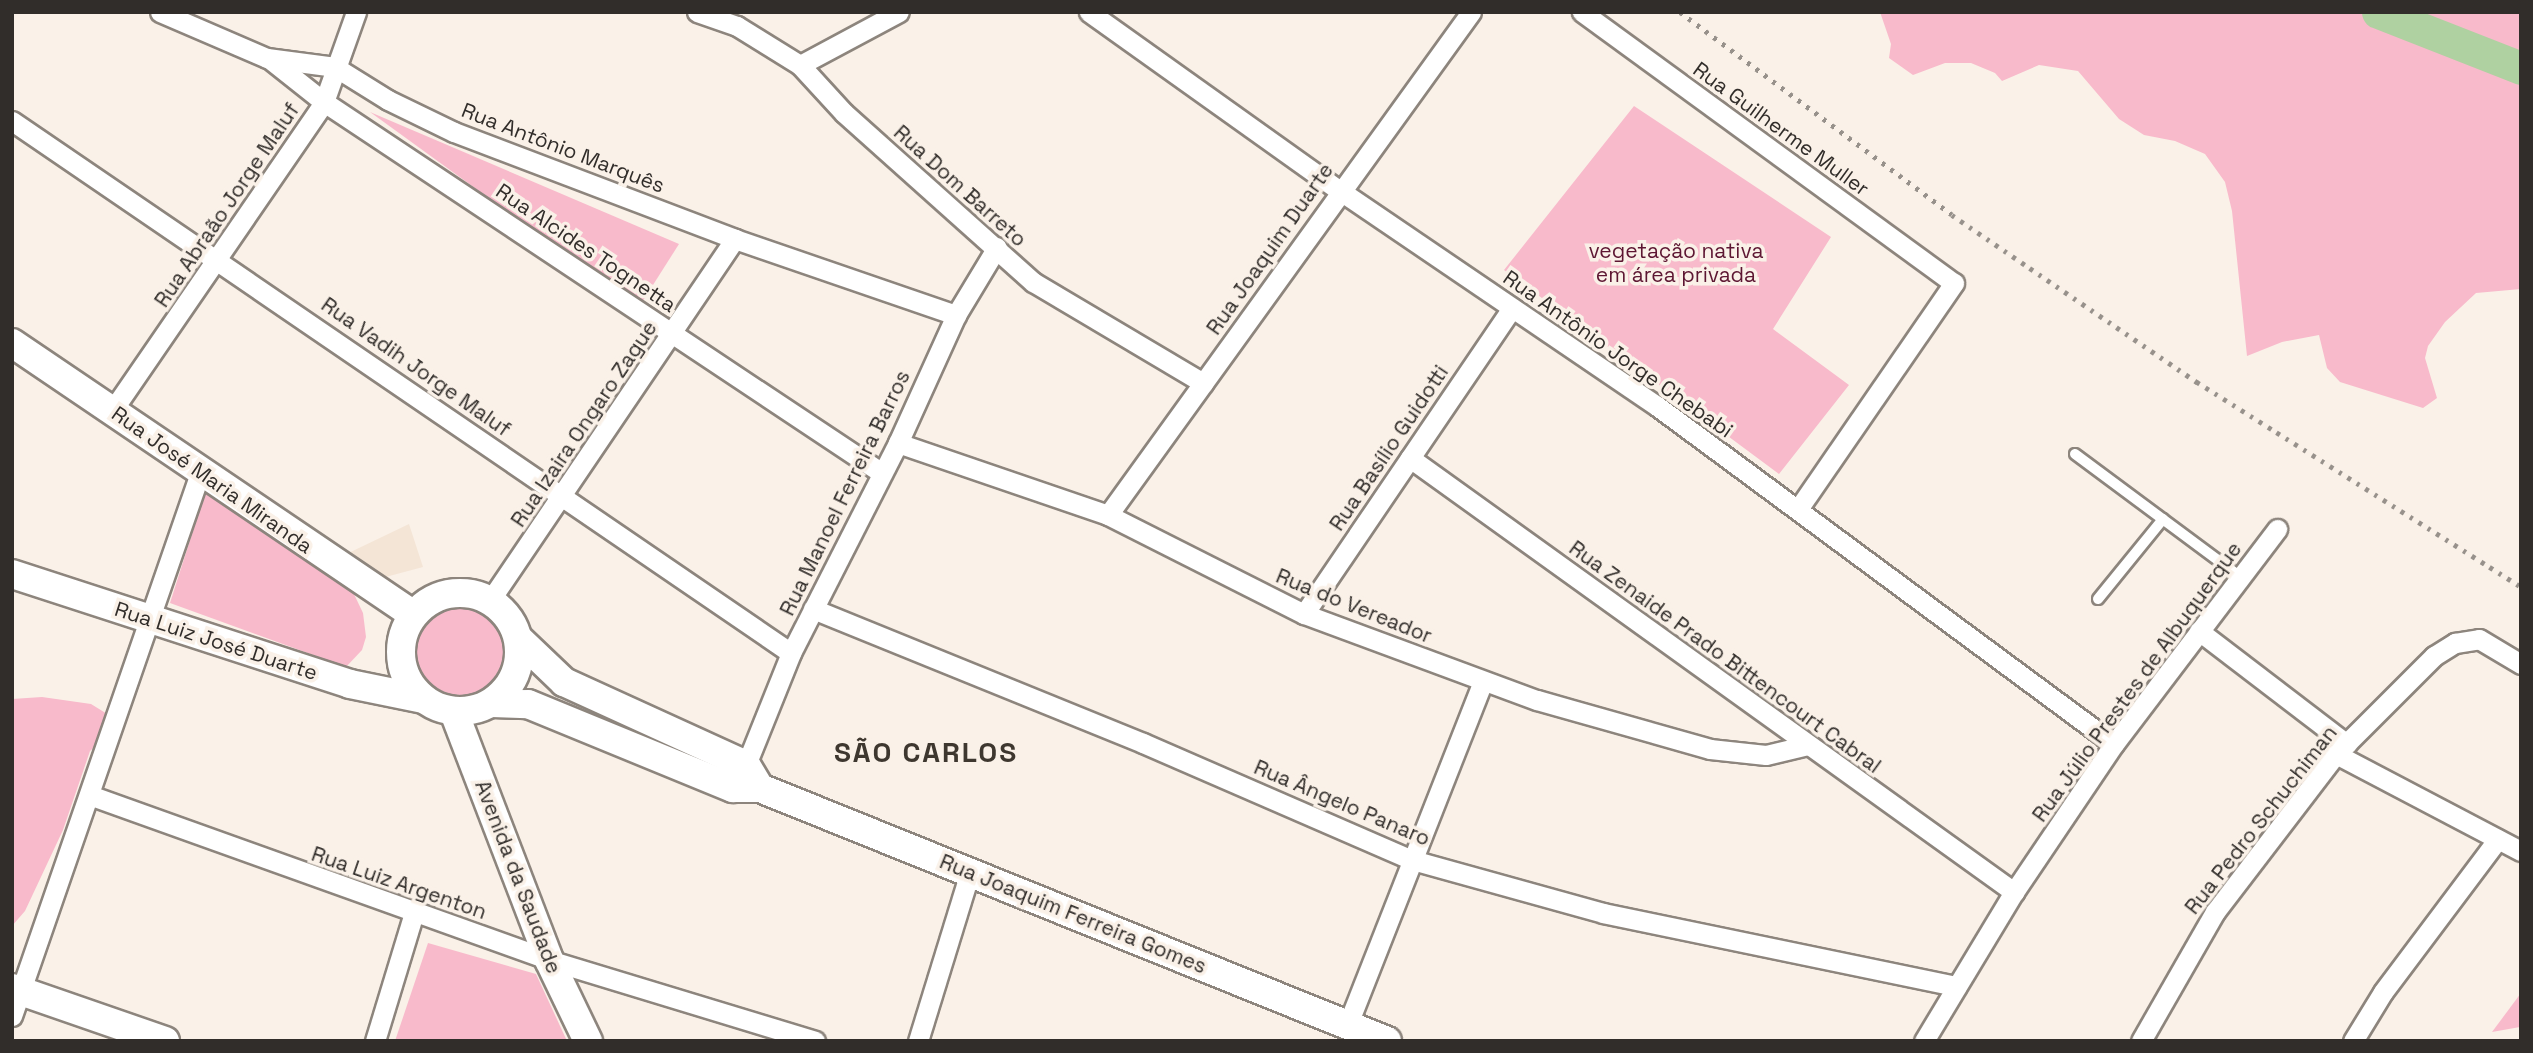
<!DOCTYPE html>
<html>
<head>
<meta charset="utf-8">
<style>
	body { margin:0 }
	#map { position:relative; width:2533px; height:1053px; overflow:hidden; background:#faf1e8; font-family:"Space Grotesk",sans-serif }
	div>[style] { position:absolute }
	.built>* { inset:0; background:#f4e5d6 }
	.green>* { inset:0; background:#f8bacb }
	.round { border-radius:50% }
	.river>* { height:33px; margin:-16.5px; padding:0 16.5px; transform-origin:16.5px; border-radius:16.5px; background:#afd1a1 }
	.roads { filter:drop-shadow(2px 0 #8d857d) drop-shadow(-2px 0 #8d857d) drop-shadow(0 2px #8d857d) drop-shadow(0 -2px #8d857d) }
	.lane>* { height:10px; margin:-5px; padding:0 5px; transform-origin:5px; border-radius:5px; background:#fff }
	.street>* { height:19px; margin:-9.5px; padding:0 9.5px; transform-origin:9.5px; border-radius:9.5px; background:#fff }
	.secondary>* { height:28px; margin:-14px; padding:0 14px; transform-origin:14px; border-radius:14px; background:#fff }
	.secondary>.ring { margin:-14px; padding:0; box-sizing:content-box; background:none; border:28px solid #fff; border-radius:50% }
	.rail>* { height:5px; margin-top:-2.5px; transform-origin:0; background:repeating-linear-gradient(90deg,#97918b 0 3.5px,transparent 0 10.5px) }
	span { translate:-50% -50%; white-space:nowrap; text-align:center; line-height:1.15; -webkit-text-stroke:7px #faf1e8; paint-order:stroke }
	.street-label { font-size:21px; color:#312d2a }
	.park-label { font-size:21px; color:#5d1632 }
	.district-label { font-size:28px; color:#3e372f; font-weight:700; letter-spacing:2px }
	.frame { position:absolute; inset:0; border:14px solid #312d2a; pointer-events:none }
</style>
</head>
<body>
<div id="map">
	<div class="built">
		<i style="clip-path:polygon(409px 524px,423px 567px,378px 579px,336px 559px)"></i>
	</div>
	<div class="green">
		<i style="clip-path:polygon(1880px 12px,2521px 12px,2521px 289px,2476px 293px,2445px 322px,2428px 346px,2425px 358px,2437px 398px,2423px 408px,2340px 382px,2327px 368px,2319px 335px,2282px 342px,2247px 356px,2232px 211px,2225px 182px,2205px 154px,2175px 141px,2144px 135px,2119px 119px,2078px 71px,2039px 65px,2002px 81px,1995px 73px,1971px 63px,1945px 63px,1913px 75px,1889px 58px,1891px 44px)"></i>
		<i style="clip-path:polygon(1634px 106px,1831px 237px,1773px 329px,1849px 385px,1779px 474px,1504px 270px)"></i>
		<i style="clip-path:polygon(370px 112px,679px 244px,639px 307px)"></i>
		<i style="clip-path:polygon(205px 493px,353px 592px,363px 613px,366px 637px,362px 650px,346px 667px,170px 603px)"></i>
		<i class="round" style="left:415px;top:603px;width:92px;height:92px"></i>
		<i style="clip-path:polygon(42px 697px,91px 704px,112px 717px,110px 733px,90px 751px,63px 830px,25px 911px,12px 926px,12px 699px)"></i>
		<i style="clip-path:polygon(428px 943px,536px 974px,567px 1041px,395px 1041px)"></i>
		<i style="clip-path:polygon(2521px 993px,2520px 1027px,2492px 1032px)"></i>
	</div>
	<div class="river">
		<i style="left:2378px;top:12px;width:154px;rotate:21.4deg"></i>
	</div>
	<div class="roads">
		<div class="lane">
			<i style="left:2075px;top:454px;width:208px;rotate:36.6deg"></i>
			<i style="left:2098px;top:599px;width:103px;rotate:-50.9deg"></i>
		</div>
		<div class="street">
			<i style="left:160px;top:12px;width:116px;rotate:23.3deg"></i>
			<i style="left:267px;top:58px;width:69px;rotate:7.5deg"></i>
			<i style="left:335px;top:67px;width:62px;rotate:31.9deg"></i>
			<i style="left:388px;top:100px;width:73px;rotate:25.9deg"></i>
			<i style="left:454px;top:132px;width:301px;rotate:20.8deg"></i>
			<i style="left:735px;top:239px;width:234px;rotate:19deg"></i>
			<i style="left:697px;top:12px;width:42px;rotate:19.3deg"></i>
			<i style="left:737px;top:26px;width:74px;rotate:31.8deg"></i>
			<i style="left:800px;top:65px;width:65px;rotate:47.5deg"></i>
			<i style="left:844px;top:113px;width:254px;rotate:41.8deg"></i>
			<i style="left:1033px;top:282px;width:198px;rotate:30.7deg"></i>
			<i style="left:1089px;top:12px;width:307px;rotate:35.5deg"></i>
			<i style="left:1339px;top:190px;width:384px;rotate:34.2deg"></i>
			<i style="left:1657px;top:406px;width:568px;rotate:36.49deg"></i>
			<i style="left:1582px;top:12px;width:460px;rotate:36.1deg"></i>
			<i style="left:1954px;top:283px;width:273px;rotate:124.6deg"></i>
			<i style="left:271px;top:60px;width:68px;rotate:38.4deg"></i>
			<i style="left:324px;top:102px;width:670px;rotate:33.62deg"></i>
			<i style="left:800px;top:65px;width:112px;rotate:-28.2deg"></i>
			<i style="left:12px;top:121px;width:943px;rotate:34.33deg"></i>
			<i style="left:112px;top:411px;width:375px;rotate:-55.5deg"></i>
			<i style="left:324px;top:102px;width:96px;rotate:-70.4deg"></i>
			<i style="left:898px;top:443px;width:222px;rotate:18.9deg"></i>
			<i style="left:1108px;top:515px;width:220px;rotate:26.8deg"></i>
			<i style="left:1304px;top:614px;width:248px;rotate:20.3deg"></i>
			<i style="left:1537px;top:700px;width:180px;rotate:15.8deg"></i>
			<i style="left:1710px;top:749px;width:56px;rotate:6.1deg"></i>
			<i style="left:1766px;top:755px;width:43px;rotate:-13.4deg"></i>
			<i style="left:1410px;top:458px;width:744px;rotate:35.7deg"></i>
			<i style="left:1108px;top:515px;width:620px;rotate:-54.18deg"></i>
			<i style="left:491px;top:599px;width:435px;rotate:-55.9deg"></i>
			<i style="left:813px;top:609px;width:356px;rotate:22.1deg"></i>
			<i style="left:1143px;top:743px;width:293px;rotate:23.5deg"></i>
			<i style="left:1412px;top:860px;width:198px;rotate:15.5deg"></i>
			<i style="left:1603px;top:913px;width:361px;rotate:11.7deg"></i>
			<i style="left:1304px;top:614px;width:370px;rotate:-55.8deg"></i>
			<i style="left:2199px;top:631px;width:186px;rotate:37.4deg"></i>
			<i style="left:2336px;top:754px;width:209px;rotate:27.7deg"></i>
			<i style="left:746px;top:765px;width:121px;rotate:-68.1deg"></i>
			<i style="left:791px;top:653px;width:236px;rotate:-63deg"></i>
			<i style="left:898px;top:443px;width:141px;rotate:-65.6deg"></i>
			<i style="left:956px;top:315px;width:79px;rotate:-58.9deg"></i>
			<i style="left:92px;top:796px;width:486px;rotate:19.7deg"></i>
			<i style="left:549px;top:960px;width:278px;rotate:16.9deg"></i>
			<i style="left:12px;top:1016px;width:575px;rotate:-70.9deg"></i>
			<i style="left:1348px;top:1024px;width:368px;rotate:-68.5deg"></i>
			<i style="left:375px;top:1041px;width:134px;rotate:-73.1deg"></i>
			<i style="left:918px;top:1041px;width:177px;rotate:-72.9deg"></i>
			<i style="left:1924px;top:1041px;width:174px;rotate:-58.9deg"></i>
			<i style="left:2014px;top:892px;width:179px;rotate:-56deg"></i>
			<i style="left:2114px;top:744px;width:270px;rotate:-52.8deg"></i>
			<i style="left:2141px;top:1041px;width:149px;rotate:-60.2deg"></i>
			<i style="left:2215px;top:912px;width:199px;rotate:-52.6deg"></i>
			<i style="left:2336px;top:754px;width:139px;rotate:-45deg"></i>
			<i style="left:2434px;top:656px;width:25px;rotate:-32deg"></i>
			<i style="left:2455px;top:643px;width:24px;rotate:-9deg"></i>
			<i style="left:2479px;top:639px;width:49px;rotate:30.8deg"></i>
			<i style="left:2353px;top:1041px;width:57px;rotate:-58.5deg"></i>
			<i style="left:2383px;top:992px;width:191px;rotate:-53.1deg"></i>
		</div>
		<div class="secondary">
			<i style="left:12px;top:343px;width:484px;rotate:34.1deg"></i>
			<i style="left:12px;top:574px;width:355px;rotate:18deg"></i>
			<i style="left:350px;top:684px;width:75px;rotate:11.6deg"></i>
			<i class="ring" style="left:401px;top:593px;width:90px;height:90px"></i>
			<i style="left:520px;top:640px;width:61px;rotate:43.7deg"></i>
			<i style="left:564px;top:682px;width:200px;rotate:24.5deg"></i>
			<i style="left:746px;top:765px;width:27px;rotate:59deg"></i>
			<i style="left:492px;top:703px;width:36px;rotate:2deg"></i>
			<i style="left:528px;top:704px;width:222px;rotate:22.3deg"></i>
			<i style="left:733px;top:788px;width:27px"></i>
			<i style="left:760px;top:788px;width:676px;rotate:21.97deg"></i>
			<i style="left:454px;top:712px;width:266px;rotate:69deg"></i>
			<i style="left:549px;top:960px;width:90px;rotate:64.3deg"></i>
			<i style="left:12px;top:988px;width:162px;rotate:19.1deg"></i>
		</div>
	</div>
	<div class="rail">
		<i style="left:1680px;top:12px;width:339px;rotate:36.7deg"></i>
		<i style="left:1952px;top:215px;width:297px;rotate:34.3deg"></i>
		<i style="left:2197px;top:382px;width:383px;rotate:32.3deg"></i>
	</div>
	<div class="street-label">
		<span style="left:1781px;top:129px;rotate:36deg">Rua Guilherme Muller</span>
		<span style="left:563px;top:148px;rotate:21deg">Rua Antônio Marquês</span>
		<span style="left:960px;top:186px;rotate:42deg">Rua Dom Barreto</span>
		<span style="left:227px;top:205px;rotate:-56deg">Rua Abraão Jorge Maluf</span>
		<span style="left:586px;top:248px;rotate:34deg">Rua Alcides Tognetta</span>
		<span style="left:1270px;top:249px;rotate:-55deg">Rua Joaquim Duarte</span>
		<span style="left:1618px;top:354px;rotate:35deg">Rua Antônio Jorge Chebabi</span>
		<span style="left:416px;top:367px;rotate:35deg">Rua Vadih Jorge Maluf</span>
		<span style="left:584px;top:424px;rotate:-56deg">Rua Izaira Ongaro Zague</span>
		<span style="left:1389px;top:448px;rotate:-56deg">Rua Basílio Guidotti</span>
		<span style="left:212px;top:480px;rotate:35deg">Rua José Maria Miranda</span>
		<span style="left:845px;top:493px;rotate:-64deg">Rua Manoel Ferreira Barros</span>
		<span style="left:1354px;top:606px;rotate:22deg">Rua do Vereador</span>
		<span style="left:216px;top:641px;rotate:18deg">Rua Luiz José Duarte</span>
		<span style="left:1725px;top:657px;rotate:36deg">Rua Zenaide Prado Bittencourt Cabral</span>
		<span style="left:2137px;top:682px;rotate:-54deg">Rua Júlio Prestes de Albuquerque</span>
		<span style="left:1342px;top:803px;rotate:23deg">Rua Ângelo Panaro</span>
		<span style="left:2261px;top:820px;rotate:-52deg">Rua Pedro Schuchiman</span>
		<span style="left:518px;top:877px;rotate:69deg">Avenida da Saudade</span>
		<span style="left:399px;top:883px;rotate:19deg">Rua Luiz Argenton</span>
		<span style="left:1073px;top:914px;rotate:22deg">Rua Joaquim Ferreira Gomes</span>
	</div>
	<div class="park-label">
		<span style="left:1676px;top:263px">vegetação nativa<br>em área privada</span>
	</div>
	<div class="district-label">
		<span style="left:926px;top:752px">SÃO CARLOS</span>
	</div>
	<div class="frame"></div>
</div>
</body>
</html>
